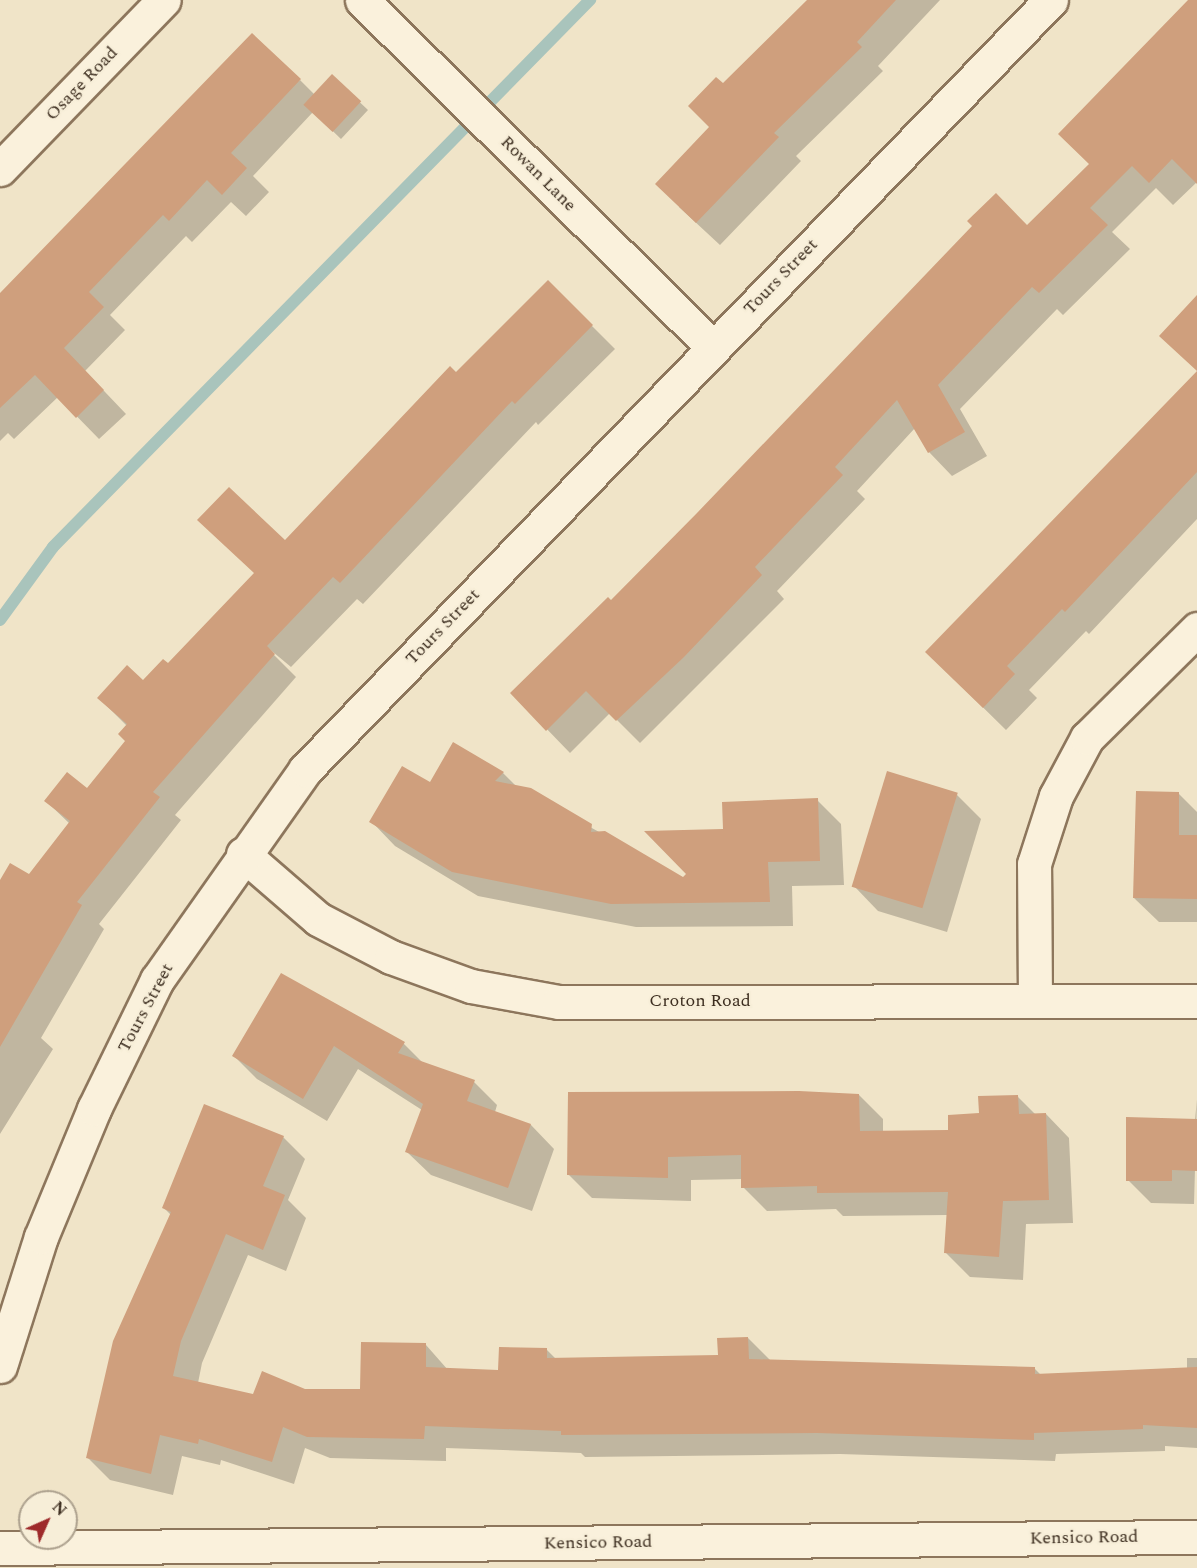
<!DOCTYPE html>
<html>
<head>
<meta charset="utf-8">
<style>
	body { margin:0 }
	#map { position:relative; width:1197px; height:1568px; overflow:hidden; background:#f0e4c8; font-family:Spectral,serif }
	div>[style] { position:absolute }
	.shadow>* { inset:0; background:#0003 }
	.stream>* { height:12px; margin:-6px; padding:0 6px; transform-origin:6px; border-radius:6px; background:#a9c4bc }
	.building>* { inset:0; background:#cf9f7d; transform-origin:0 0 }
	.roads { filter:drop-shadow(2px 0 #8d765c) drop-shadow(-2px 0 #8d765c) drop-shadow(0 2px #8d765c) drop-shadow(0 -2px #8d765c) }
	.minor>* { height:33px; margin:-16.5px; padding:0 16.5px; transform-origin:16.5px; border-radius:16.5px; background:#faf1dc }
	span { translate:-50% -50%; white-space:nowrap; text-align:center; line-height:1.15; -webkit-text-stroke:4.5px #f7eed8; paint-order:stroke }
	.street-label { font-size:18px; color:#3d2e20 }
	.north { position:absolute; left:18px; top:1490px; width:60px; height:60px; box-sizing:border-box; background:#f7eed8; border:2px solid #ada18e; border-radius:50%; rotate:45deg; font-size:16px; font-weight:700; line-height:24px; text-align:center; color:#3d2e20 }
	.north::after { content:''; display:block; margin:auto; width:21px; height:27px; background:#9e2a2b; clip-path:polygon(50% 0,100% 100%,50% 72%,0 100%) }
</style>
</head>
<body>
<div id="map">
	<div class="shadow">
		<i style="clip-path:polygon(810px 0,940px 0,878px 66px,883px 71px,796px 156px,801px 161px,720px 245px,679px 207px,711px 128px,723px 85px)"></i>
		<i style="clip-path:polygon(1190px 0,1197px 0,1197px 182px,1173px 205px,1156px 188px,1112px 232px,1130px 249px,1063px 315px,1057px 309px,960px 409px,987px 456px,952px 476px,929px 452px,915px 428px,857px 491px,865px 499px,777px 591px,784px 599px,640px 743px,610px 713px,570px 753px,512px 693px,1027px 227px,1091px 165px)"></i>
		<i style="clip-path:polygon(332px 76px,368px 110px,341px 139px,313px 112px,253px 176px,269px 192px,246px 216px,231px 202px,192px 242px,186px 236px,110px 315px,125px 330px,85px 371px,126px 414px,99px 439px,58px 397px,14px 439px,8px 433px,0 441px,0 295px,300px 80px,315px 95px)"></i>
		<i style="clip-path:polygon(548px 282px,615px 349px,538px 425px,536px 422px,363px 604px,357px 599px,291px 667px,261px 642px,296px 677px,175px 815px,181px 820px,99px 924px,104px 929px,41px 1038px,53px 1049px,0 1134px,0 883px,30px 876px,70px 824px,46px 801px,88px 790px,127px 741px,127px 726px,99px 698px,143px 682px,168px 666px,285px 542px)"></i>
		<i style="clip-path:polygon(1197px 373px,1197px 519px,1089px 634px,1086px 631px,1029px 690px,1037px 698px,1006px 730px,950px 675px)"></i>
		<i style="clip-path:polygon(503px 773px,516px 786px,684px 879px,724px 831px,817px 800px,841px 824px,844px 885px,792px 886px,793px 926px,636px 927px,478px 896px,395px 846px,371px 821px,430px 784px)"></i>
		<i style="clip-path:polygon(1178px 793px,1197px 812px,1197px 922px,1159px 922px,1134px 898px)"></i>
		<i style="clip-path:polygon(957px 795px,981px 819px,947px 932px,878px 911px,854px 886px)"></i>
		<i style="clip-path:polygon(282px 975px,404px 1044px,424px 1064px,474px 1082px,497px 1105px,495px 1112px,531px 1125px,554px 1149px,532px 1211px,431px 1175px,407px 1152px,422px 1110px,358px 1069px,327px 1121px,257px 1079px,234px 1056px)"></i>
		<i style="clip-path:polygon(859px 1095px,883px 1119px,883px 1132px,950px 1131px,1017px 1096px,1036px 1115px,1046px 1114px,1069px 1138px,1073px 1223px,1026px 1224px,1023px 1280px,970px 1277px,946px 1253px,948px 1215px,843px 1216px,836px 1209px,767px 1211px,743px 1187px,743px 1179px,691px 1180px,691px 1201px,592px 1198px,568px 1174px)"></i>
		<i style="clip-path:polygon(1197px 1099px,1194px 1204px,1151px 1203px,1128px 1180px,1195px 1120px)"></i>
		<i style="clip-path:polygon(283px 1137px,305px 1159px,288px 1200px,306px 1218px,286px 1271px,248px 1255px,202px 1363px,198px 1383px,254px 1396px,305px 1390px,362px 1391px,426px 1345px,448px 1370px,499px 1371px,547px 1350px,556px 1359px,720px 1357px,748px 1338px,770px 1360px,1035px 1369px,1041px 1375px,1187px 1369px,1187px 1358px,1197px 1358px,1197px 1448px,1165px 1446px,1165px 1451px,1056px 1454px,1055px 1461px,840px 1454px,585px 1457px,581px 1453px,446px 1448px,446px 1461px,330px 1458px,305px 1448px,294px 1484px,221px 1460px,220px 1465px,182px 1456px,173px 1495px,110px 1480px,88px 1458px,171px 1215px,164px 1208px)"></i>
	</div>
	<div class="stream">
		<i style="left:0;top:620px;width:90px;rotate:-54deg"></i>
		<i style="left:53px;top:547px;width:767px;rotate:-45.53deg"></i>
	</div>
	<div class="building">
		<i style="clip-path:polygon(807px 0,896px 0,857px 42px,862px 47px,774px 133px,779px 137px,696px 223px,655px 184px,709px 127px,688px 106px,716px 77px,723px 83px)"></i>
		<i style="clip-path:polygon(1188px 0,1197px 0,1197px 184px,1172px 159px,1149px 183px,1132px 166px,1090px 208px,1108px 225px,1039px 293px,1032px 287px,938px 385px,965px 432px,928px 453px,897px 400px,835px 467px,843px 475px,755px 567px,762px 575px,684px 657px,616px 721px,586px 691px,546px 731px,510px 693px,608px 597px,611px 600px,697px 513px,972px 226px,967px 221px,996px 193px,1027px 225px,1089px 164px,1058px 134px)"></i>
		<i style="clip-path:polygon(252px 33px,301px 79px,231px 153px,247px 168px,222px 195px,207px 180px,169px 221px,163px 215px,89px 292px,104px 307px,64px 348px,104px 390px,76px 418px,35px 375px,0 408px,0 293px)"></i>
		<i style="left:332px;top:74px;width:40px;height:42px;rotate:43deg"></i>
		<i style="clip-path:polygon(548px 280px,593px 325px,515px 404px,512px 401px,340px 583px,333px 577px,267px 646px,275px 654px,153px 792px,160px 797px,77px 902px,82px 905px,0 1047px,0 880px,10px 863px,29px 874px,70px 821px,44px 801px,67px 772px,87px 788px,125px 741px,118px 734px,127px 724px,97px 698px,127px 665px,143px 680px,163px 659px,168px 663px,254px 573px,197px 520px,229px 487px,285px 540px,450px 366px,456px 372px)"></i>
		<i style="clip-path:polygon(1197px 295px,1197px 472px,1065px 612px,1062px 609px,1007px 666px,1015px 674px,983px 708px,925px 652px,1197px 371px,1159px 336px)"></i>
		<i style="clip-path:polygon(453px 742px,504px 772px,495px 781px,531px 788px,592px 824px,591px 832px,605px 831px,683px 877px,686px 874px,644px 831px,723px 829px,722px 802px,818px 798px,820px 861px,768px 862px,770px 902px,611px 904px,452px 872px,369px 822px,402px 766px,430px 782px)"></i>
		<i style="left:887px;top:771px;width:74px;height:121px;rotate:17deg"></i>
		<i style="clip-path:polygon(1136px 791px,1179px 792px,1179px 835px,1197px 835px,1197px 899px,1133px 898px)"></i>
		<i style="clip-path:polygon(281px 973px,405px 1042px,398px 1053px,475px 1080px,467px 1101px,531px 1124px,508px 1188px,405px 1152px,423px 1104px,334px 1046px,303px 1099px,232px 1056px)"></i>
		<i style="clip-path:polygon(799px 1091px,859px 1094px,860px 1131px,948px 1130px,948px 1115px,979px 1113px,978px 1096px,1018px 1095px,1019px 1114px,1046px 1113px,1049px 1200px,1003px 1201px,999px 1257px,944px 1253px,948px 1192px,817px 1193px,817px 1186px,741px 1188px,741px 1155px,668px 1157px,668px 1178px,567px 1175px,568px 1092px)"></i>
		<i style="clip-path:polygon(204px 1104px,284px 1136px,263px 1186px,285px 1195px,263px 1250px,226px 1234px,181px 1341px,173px 1376px,253px 1394px,262px 1371px,305px 1389px,360px 1389px,361px 1342px,426px 1343px,426px 1367px,498px 1370px,499px 1347px,547px 1348px,547px 1358px,718px 1355px,717px 1338px,748px 1337px,749px 1359px,1035px 1367px,1035px 1374px,1197px 1367px,1197px 1428px,1143px 1425px,1143px 1429px,1034px 1433px,1034px 1440px,817px 1433px,561px 1435px,561px 1431px,425px 1426px,424px 1439px,307px 1437px,283px 1427px,272px 1462px,199px 1439px,198px 1444px,160px 1435px,151px 1474px,86px 1458px,113px 1341px,171px 1212px,162px 1208px)"></i>
		<i style="clip-path:polygon(1126px 1117px,1197px 1119px,1197px 1171px,1172px 1170px,1172px 1181px,1126px 1181px)"></i>
	</div>
	<div class="roads">
		<div class="minor">
			<i style="left:362px;top:0;width:494px;rotate:44.7deg"></i>
			<i style="left:0;top:169px;width:235px;rotate:-45.9deg"></i>
			<i style="left:243px;top:854px;width:99px;rotate:40.9deg"></i>
			<i style="left:318px;top:919px;width:82px;rotate:27.5deg"></i>
			<i style="left:391px;top:957px;width:85px;rotate:19.9deg"></i>
			<i style="left:471px;top:986px;width:89px;rotate:10.3deg"></i>
			<i style="left:559px;top:1002px;width:638px;rotate:-0.09deg"></i>
			<i style="left:1035px;top:1000px;width:136px;rotate:-90.4deg"></i>
			<i style="left:1034px;top:864px;width:71px;rotate:-72.1deg"></i>
			<i style="left:1056px;top:796px;width:66px;rotate:-61.9deg"></i>
			<i style="left:1087px;top:738px;width:155px;rotate:-44.7deg"></i>
			<i style="left:0;top:1366px;width:135px;rotate:-72.4deg"></i>
			<i style="left:41px;top:1237px;width:139px;rotate:-67.5deg"></i>
			<i style="left:94px;top:1109px;width:144px;rotate:-64deg"></i>
			<i style="left:157px;top:980px;width:257px;rotate:-54.8deg"></i>
			<i style="left:305px;top:770px;width:1072px;rotate:-45.91deg"></i>
			<i style="left:0;top:1548px;width:1197px;rotate:-0.53deg"></i>
		</div>
	</div>
	<div class="street-label">
		<span style="left:82px;top:84px;rotate:-46deg">Osage Road</span>
		<span style="left:538px;top:174px;rotate:45deg">Rowan Lane</span>
		<span style="left:781px;top:277px;rotate:-46deg">Tours Street</span>
		<span style="left:443px;top:627px;rotate:-46deg">Tours Street</span>
		<span style="left:700px;top:1001px">Croton Road</span>
		<span style="left:146px;top:1008px;rotate:-62deg">Tours Street</span>
		<span style="left:1084px;top:1538px;rotate:-1deg">Kensico Road</span>
		<span style="left:598px;top:1543px;rotate:-1deg">Kensico Road</span>
	</div>
	<div class="north">N</div>
</div>
</body>
</html>
